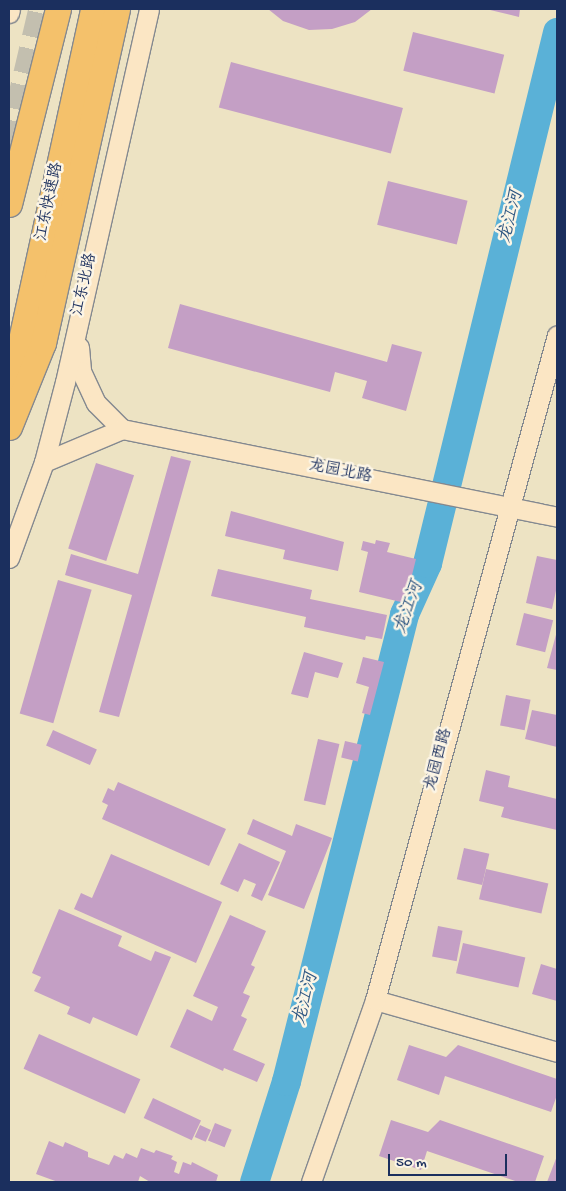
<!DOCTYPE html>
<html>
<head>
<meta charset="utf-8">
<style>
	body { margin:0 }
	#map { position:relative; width:566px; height:1191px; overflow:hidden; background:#ede3c3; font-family:"Gochi Hand","LXGW WenKai TC",sans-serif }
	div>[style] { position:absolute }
	.river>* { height:29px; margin:-14.5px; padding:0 14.5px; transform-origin:14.5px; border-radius:14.5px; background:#5ab1d7 }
	.building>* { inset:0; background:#c49fc5; transform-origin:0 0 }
	.highway-tunnel>* { height:25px; margin-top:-12.5px; transform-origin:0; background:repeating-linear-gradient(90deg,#c3bfaf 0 25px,transparent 0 37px) }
	.roads { filter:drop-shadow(1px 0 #848990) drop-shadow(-1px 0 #848990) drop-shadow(0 1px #848990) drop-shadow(0 -1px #848990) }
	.secondary>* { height:19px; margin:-9.5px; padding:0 9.5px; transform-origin:9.5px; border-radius:9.5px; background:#fbe6c4 }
	.highway>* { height:25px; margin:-12.5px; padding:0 12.5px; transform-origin:12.5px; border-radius:12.5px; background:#f4c16b }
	span { translate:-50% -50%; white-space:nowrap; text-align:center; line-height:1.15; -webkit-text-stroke:5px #fcf5e5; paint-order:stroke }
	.street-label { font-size:16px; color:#1b2f5e }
	.water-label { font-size:18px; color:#2e5682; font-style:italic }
	.frame { position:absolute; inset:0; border:10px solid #1b2f5e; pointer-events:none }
	.scale { position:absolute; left:388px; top:1154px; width:119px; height:22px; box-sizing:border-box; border:2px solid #1b2f5e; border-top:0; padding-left:6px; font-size:15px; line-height:18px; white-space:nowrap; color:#1b2f5e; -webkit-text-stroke:4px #fcf5e5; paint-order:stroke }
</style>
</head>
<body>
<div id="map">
	<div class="river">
		<i style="left:254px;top:1182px;width:106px;rotate:-72.4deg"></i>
		<i style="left:286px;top:1081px;width:482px;rotate:-75.8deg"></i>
		<i style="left:404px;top:614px;width:56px;rotate:-65.7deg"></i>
		<i style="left:427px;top:563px;width:547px;rotate:-76.24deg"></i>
	</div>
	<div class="building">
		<i style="clip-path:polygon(268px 9px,372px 9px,355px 22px,332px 29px,309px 30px,283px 21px)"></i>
		<i style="clip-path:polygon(486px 9px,520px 9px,519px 17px)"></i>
		<i style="left:413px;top:32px;width:94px;height:40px;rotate:14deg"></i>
		<i style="left:231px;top:62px;width:178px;height:47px;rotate:15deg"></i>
		<i style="left:388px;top:181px;width:82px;height:45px;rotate:14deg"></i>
		<i style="clip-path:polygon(180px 304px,387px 362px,392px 344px,422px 352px,406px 411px,362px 398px,367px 381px,335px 372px,330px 392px,168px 348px)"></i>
		<i style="clip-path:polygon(171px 456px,191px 461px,119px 717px,99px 712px,132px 595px,65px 575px,71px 554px,138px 574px)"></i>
		<i style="left:96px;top:463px;width:40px;height:90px;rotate:18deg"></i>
		<i style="clip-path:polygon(231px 511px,344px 542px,338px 571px,283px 559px,285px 550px,225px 536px)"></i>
		<i style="clip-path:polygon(376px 540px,390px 543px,387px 552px,416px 559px,405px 603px,359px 592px,368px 552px,361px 550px,363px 541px,375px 544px)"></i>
		<i style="clip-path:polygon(537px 556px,557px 560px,557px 586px,552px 609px,526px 603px)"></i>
		<i style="clip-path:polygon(218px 569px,312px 590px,310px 599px,387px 615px,382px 639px,366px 636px,365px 640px,304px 627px,306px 617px,211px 596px)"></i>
		<i style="left:58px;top:580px;width:35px;height:139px;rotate:16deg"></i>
		<i style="left:524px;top:613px;width:30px;height:33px;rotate:14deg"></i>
		<i style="clip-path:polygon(557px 631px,557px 670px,547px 668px)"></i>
		<i style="clip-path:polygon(304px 652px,343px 663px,338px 678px,315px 672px,308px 698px,291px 694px)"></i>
		<i style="clip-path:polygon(363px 657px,384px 662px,370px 715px,362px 713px,369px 687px,356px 683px)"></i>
		<i style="left:506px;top:695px;width:25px;height:31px;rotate:11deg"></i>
		<i style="clip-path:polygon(532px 710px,557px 715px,557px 747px,525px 739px)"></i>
		<i style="left:53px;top:730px;width:48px;height:17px;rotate:24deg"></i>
		<i style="left:318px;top:739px;width:22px;height:63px;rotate:13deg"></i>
		<i style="left:345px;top:741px;width:17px;height:17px;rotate:13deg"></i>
		<i style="clip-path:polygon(486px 770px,510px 776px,508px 787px,557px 799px,557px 830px,501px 817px,504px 807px,479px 801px)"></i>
		<i style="clip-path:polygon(118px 782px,226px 829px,209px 866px,102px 819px,108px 805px,102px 802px,108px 788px,114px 791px)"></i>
		<i style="clip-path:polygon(253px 819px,292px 836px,296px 824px,332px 838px,304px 909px,268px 895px,286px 851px,247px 834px)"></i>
		<i style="clip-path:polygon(239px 843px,280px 862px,262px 901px,251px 896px,256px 884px,244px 879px,238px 892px,220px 884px)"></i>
		<i style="left:464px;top:848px;width:26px;height:32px;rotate:13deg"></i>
		<i style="clip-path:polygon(111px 854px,222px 902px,196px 963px,74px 909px,81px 893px,92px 898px)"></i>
		<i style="left:486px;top:869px;width:64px;height:31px;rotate:13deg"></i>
		<i style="clip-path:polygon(59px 909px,122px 936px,118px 946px,151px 961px,155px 951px,171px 957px,137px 1036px,93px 1017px,90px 1024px,67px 1014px,70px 1007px,34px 991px,41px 977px,32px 973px)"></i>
		<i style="clip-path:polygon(230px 915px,266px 931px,251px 965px,255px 967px,243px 993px,250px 996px,241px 1016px,247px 1019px,233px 1050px,265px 1064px,257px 1082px,224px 1068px,223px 1071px,170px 1047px,187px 1009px,212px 1021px,218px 1007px,193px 996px)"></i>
		<i style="left:438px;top:926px;width:25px;height:31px;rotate:11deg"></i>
		<i style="left:463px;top:943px;width:64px;height:31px;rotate:13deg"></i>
		<i style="clip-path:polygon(541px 964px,557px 969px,557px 1001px,532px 994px)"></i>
		<i style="left:39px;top:1034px;width:111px;height:38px;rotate:24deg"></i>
		<i style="clip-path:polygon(409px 1045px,446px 1057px,458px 1045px,557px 1079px,557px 1095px,551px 1112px,445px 1076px,439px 1095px,397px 1080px)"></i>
		<i style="left:153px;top:1098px;width:53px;height:22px;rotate:25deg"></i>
		<i style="clip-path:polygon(391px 1120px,428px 1132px,440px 1120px,544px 1156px,535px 1182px,518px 1182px,427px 1151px,421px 1170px,379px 1156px)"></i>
		<i style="left:215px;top:1123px;width:18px;height:19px;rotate:22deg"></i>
		<i style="left:200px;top:1125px;width:12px;height:13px;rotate:24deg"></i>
		<i style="clip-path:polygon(49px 1141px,63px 1147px,65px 1142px,88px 1152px,88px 1157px,109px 1165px,114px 1155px,123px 1159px,126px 1153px,137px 1158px,141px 1148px,154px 1153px,156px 1150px,173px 1156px,171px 1159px,177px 1162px,174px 1172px,179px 1174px,183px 1162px,191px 1165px,192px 1162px,218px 1175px,216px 1182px,150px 1182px,140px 1176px,138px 1182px,58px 1182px,36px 1174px)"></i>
		<i style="clip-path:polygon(557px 1156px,557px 1182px,547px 1182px)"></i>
	</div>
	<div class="highway-tunnel">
		<i style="left:9px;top:145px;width:140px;rotate:-76.8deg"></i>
	</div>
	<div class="roads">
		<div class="secondary">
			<i style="left:9px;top:13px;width:4px;rotate:-76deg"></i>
			<i style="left:79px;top:347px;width:24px;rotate:85deg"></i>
			<i style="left:81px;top:371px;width:35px;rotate:65deg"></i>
			<i style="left:96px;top:403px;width:37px;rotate:45deg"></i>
			<i style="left:122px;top:429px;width:444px;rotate:11.4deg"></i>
			<i style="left:44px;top:462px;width:85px;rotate:-22.9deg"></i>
			<i style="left:9px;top:558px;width:102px;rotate:-70deg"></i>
			<i style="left:44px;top:462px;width:83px;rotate:-75.3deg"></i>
			<i style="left:65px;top:382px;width:382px;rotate:-77.3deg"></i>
			<i style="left:375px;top:1000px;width:189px;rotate:15.9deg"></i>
			<i style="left:311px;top:1182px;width:193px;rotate:-70.6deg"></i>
			<i style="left:375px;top:1000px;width:689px;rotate:-74.69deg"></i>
		</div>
		<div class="highway">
			<i style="left:9px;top:204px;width:201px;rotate:-75.9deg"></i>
			<i style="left:9px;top:395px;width:395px;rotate:-77.7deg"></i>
			<i style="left:9px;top:427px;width:91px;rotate:-68deg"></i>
			<i style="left:43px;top:343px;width:342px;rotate:-77.5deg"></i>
		</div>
	</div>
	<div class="street-label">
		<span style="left:51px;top:202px;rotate:-78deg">江东快速路</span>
		<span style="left:86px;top:285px;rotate:-77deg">江东北路</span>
		<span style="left:340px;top:473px;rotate:11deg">龙园北路</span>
		<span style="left:440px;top:760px;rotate:-75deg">龙园西路</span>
	</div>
	<div class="water-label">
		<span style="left:512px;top:217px;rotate:-76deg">龙江河</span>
		<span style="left:410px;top:608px;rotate:-70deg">龙江河</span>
		<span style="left:307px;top:999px;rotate:-76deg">龙江河</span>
	</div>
	<div class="frame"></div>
	<div class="scale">50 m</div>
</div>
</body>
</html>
